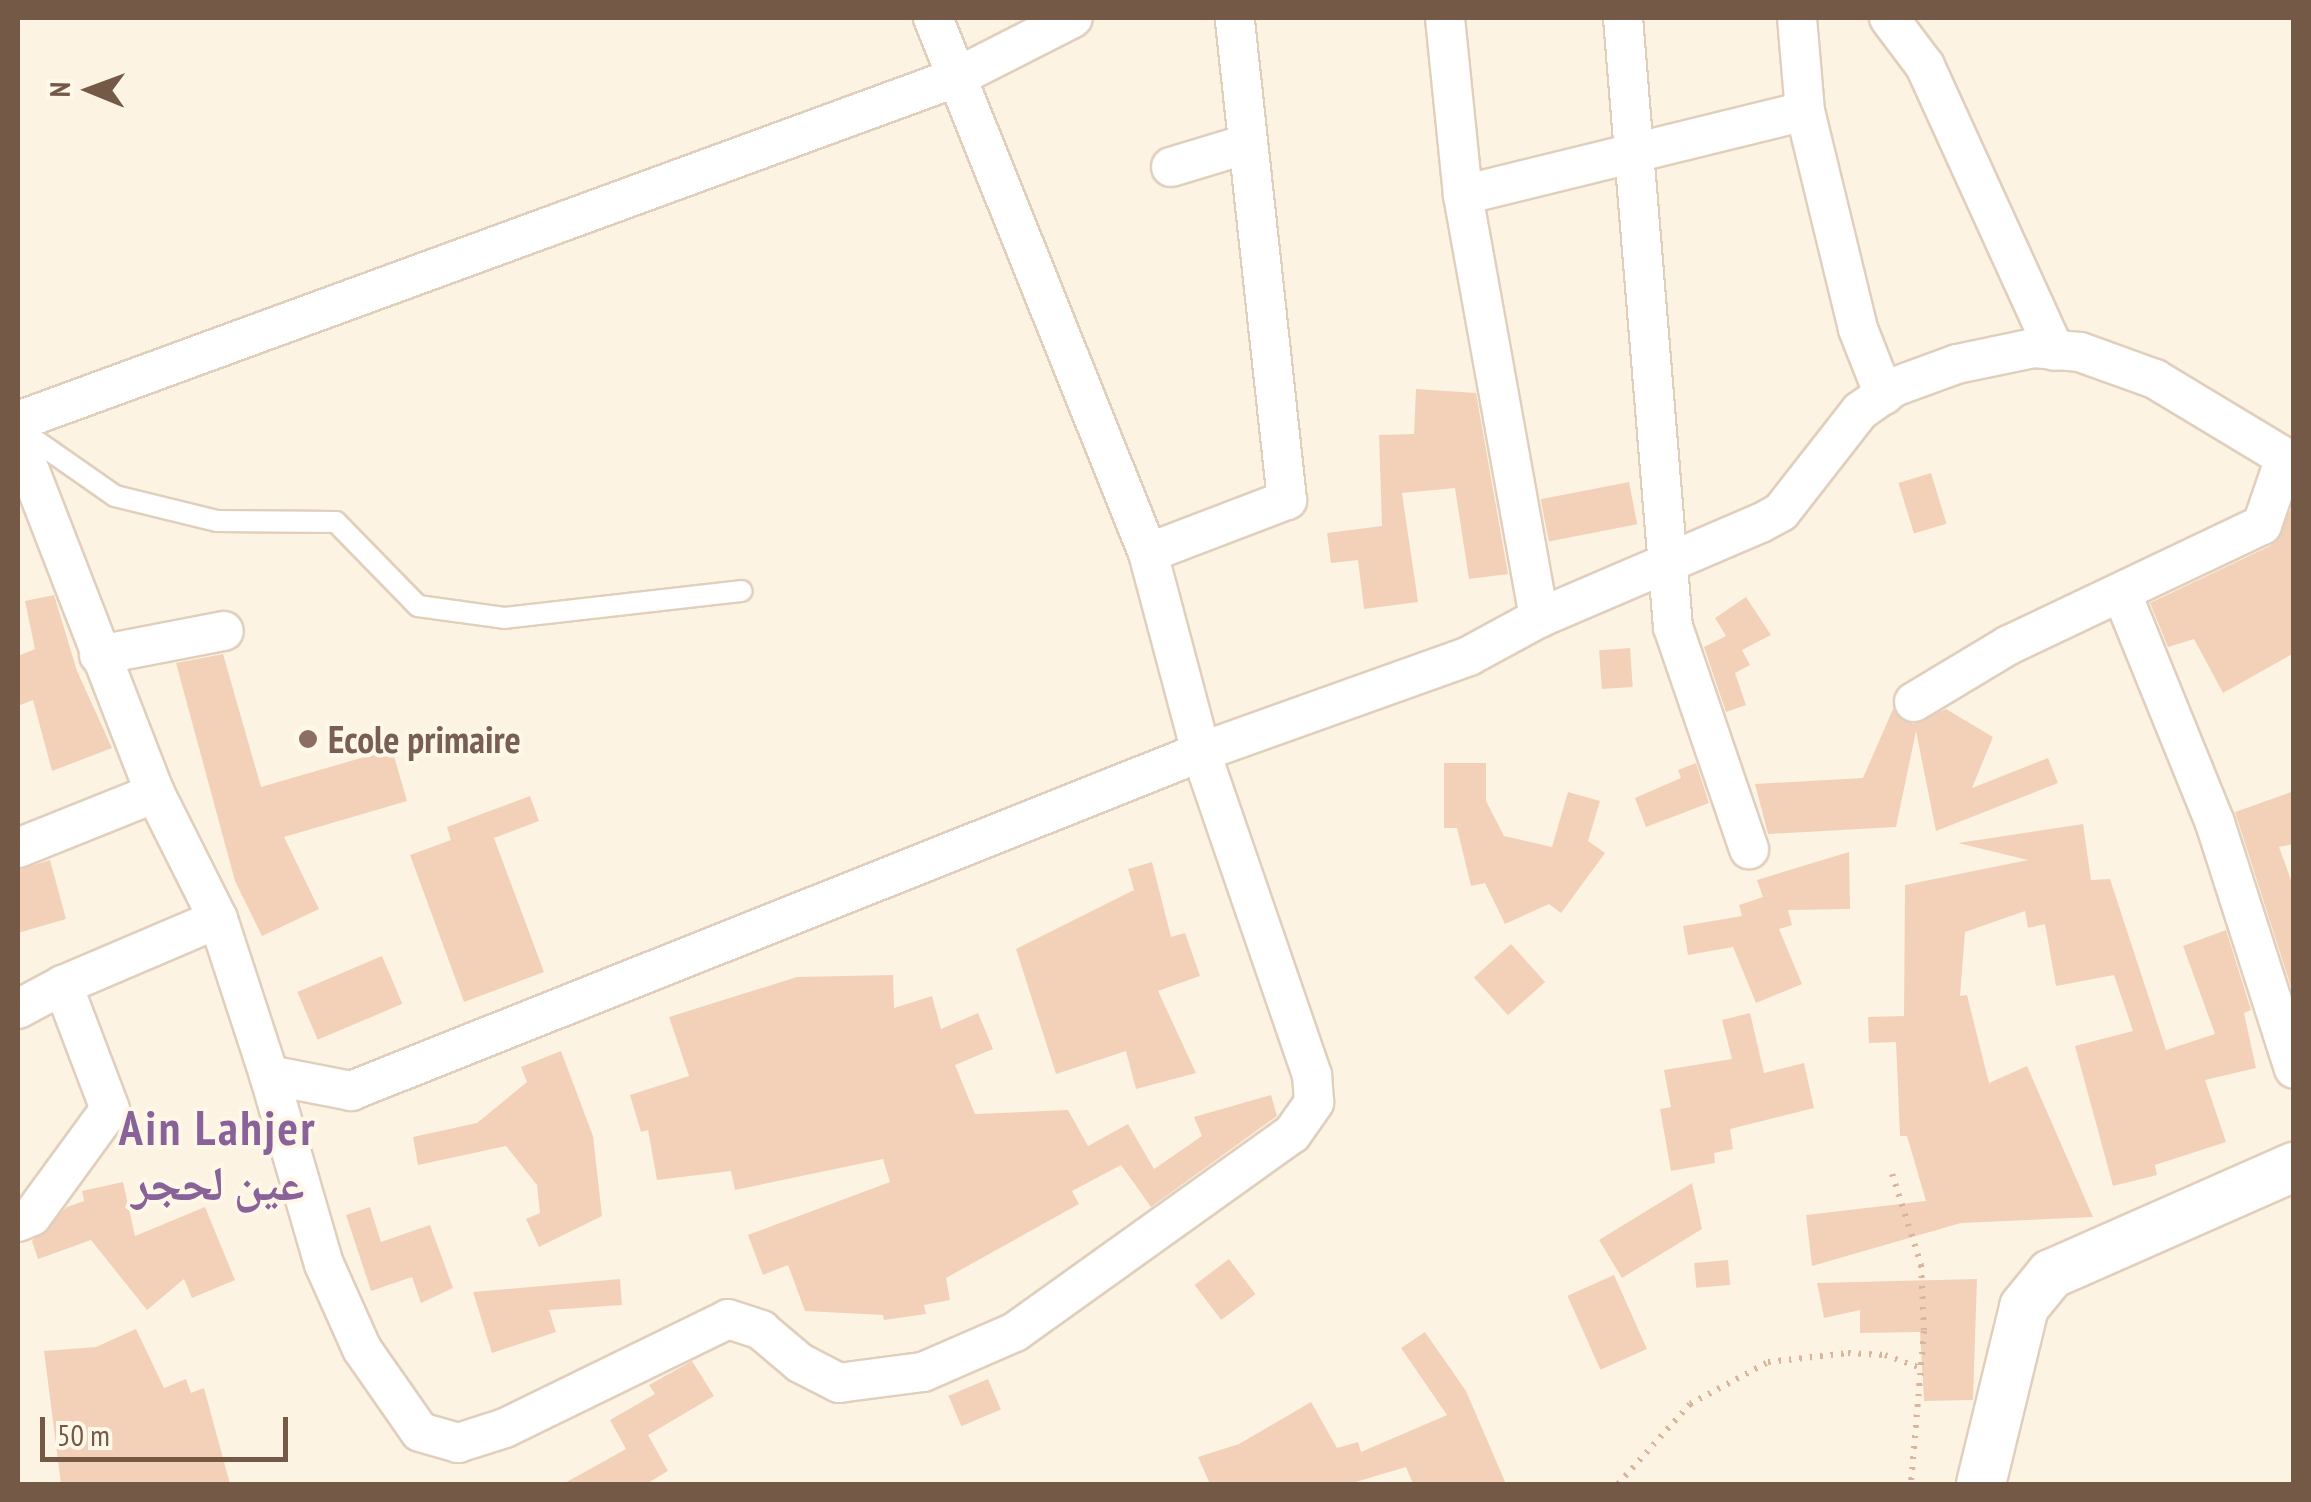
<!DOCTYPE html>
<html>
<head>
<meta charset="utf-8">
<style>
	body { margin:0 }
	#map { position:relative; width:2311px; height:1502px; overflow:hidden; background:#fdf3e2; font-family:"PT Sans Narrow","Noto Naskh Arabic",sans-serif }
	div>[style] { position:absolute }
	.building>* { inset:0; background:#f3d1b8; transform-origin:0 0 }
	.path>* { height:6px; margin-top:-3px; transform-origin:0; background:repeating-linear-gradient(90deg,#d8b59b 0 2.5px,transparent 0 10.5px) }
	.roads { filter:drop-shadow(2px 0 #e1cfbd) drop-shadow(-2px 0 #e1cfbd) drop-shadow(0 2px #e1cfbd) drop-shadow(0 -2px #e1cfbd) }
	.service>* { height:20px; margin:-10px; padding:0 10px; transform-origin:10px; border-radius:10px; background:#fff }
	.minor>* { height:38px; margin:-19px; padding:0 19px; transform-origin:19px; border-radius:19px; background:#fff }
	.tertiary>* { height:48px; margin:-24px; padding:0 24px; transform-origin:24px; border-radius:24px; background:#fff }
	.dots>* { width:28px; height:28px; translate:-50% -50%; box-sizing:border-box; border:5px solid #fff7e8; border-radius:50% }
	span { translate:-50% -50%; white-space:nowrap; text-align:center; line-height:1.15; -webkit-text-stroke:8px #fff7e8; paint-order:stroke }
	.education-label { font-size:38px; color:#785e54; font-weight:700 }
	.left { translate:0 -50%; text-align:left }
	.district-label { font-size:48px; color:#886299; font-weight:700; letter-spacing:2.5px }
	.frame { position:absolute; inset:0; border:20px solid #755947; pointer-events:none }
	.north { position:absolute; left:40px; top:40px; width:100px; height:100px; -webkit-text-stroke:8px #fff7e8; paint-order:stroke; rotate:271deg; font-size:28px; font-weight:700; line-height:40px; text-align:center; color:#755947 }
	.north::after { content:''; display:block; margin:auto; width:35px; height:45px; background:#755947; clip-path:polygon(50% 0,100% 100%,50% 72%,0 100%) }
	.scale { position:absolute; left:40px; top:1417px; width:248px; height:45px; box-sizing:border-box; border:5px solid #755947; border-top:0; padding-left:12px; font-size:30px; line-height:35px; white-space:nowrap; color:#755947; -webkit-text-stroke:8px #fff7e8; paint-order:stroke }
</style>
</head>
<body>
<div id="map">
	<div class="building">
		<i style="clip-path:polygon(1416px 389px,1476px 393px,1508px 574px,1469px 579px,1455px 488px,1402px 493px,1418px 602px,1364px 609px,1358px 560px,1331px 563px,1327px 533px,1382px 526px,1379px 435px,1414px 434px)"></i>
		<i style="left:1931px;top:473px;width:53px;height:34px;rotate:73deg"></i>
		<i style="left:1629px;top:482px;width:43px;height:90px;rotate:79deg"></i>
		<i style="clip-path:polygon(2294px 503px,2294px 653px,2223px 693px,2194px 639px,2168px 647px,2150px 603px,2272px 545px)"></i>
		<i style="clip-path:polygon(54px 595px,77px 671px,112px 748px,52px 771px,33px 700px,18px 706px,18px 656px,35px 649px,25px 601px)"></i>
		<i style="clip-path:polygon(1746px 597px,1771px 635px,1742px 650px,1750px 665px,1735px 673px,1746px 705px,1726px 712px,1704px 647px,1726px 636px,1715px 618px)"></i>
		<i style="left:1630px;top:648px;width:39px;height:31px;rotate:86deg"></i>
		<i style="clip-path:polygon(223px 654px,261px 787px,392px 749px,407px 801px,284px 837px,319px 909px,262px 936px,235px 881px,176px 663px)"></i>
		<i style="clip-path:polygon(1893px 709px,1913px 724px,1946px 709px,1993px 737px,1972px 788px,2048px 758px,2058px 783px,1936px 831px,1916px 731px,1896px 827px,1768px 834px,1755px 784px,1863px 778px)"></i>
		<i style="clip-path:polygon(1444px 763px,1486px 763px,1486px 801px,1504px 836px,1552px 847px,1568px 792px,1600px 801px,1588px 841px,1605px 853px,1561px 913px,1549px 904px,1505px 924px,1485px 883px,1471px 886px,1457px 828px,1444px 828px)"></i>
		<i style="clip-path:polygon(1696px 763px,1709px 803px,1646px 827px,1635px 798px,1681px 778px,1678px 770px)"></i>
		<i style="clip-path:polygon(2294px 791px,2294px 844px,2279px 847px,2294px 888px,2292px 990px,2235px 812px)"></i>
		<i style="clip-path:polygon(530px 796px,539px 821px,494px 838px,544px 972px,464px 1002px,410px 855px,451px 840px,447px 827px)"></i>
		<i style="clip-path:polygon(2083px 824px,2091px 880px,2110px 879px,2166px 1050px,2215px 1034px,2183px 946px,2226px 930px,2251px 1010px,2244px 1013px,2256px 1068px,2205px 1080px,2226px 1142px,2155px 1165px,2157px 1175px,2113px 1186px,2075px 1046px,2133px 1031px,2114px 975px,2056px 986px,2045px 924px,2028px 928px,2025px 911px,1965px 932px,1960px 996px,1967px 995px,1989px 1083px,2027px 1066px,2093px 1217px,1961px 1223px,1812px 1266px,1806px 1215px,1926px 1201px,1907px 1136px,1900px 1136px,1896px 1042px,1869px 1043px,1868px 1017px,1904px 1016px,1905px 885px,2028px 860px,1958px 843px)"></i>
		<i style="clip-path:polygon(1849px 852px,1850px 909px,1788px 910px,1792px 925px,1779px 929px,1802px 984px,1756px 1003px,1733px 947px,1688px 955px,1683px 926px,1742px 916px,1739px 905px,1763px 897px,1757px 880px)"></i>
		<i style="clip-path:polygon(50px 860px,66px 919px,18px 933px,18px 870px)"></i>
		<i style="clip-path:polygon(1152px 862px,1171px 937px,1185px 933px,1200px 976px,1158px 991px,1196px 1073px,1136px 1089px,1126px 1051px,1056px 1074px,1016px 949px,1134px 890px,1128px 869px)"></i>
		<i style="left:1511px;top:944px;width:51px;height:50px;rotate:48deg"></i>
		<i style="left:382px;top:956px;width:52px;height:92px;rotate:67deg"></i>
		<i style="clip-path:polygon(893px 975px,894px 1008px,932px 996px,941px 1029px,978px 1013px,993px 1049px,955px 1065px,975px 1114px,1068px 1110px,1088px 1146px,1128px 1124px,1154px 1169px,1202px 1136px,1194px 1117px,1271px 1095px,1277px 1116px,1151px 1207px,1121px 1165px,1072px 1191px,1079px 1204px,946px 1278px,950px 1300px,924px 1305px,926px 1314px,884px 1320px,883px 1315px,805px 1311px,788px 1265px,763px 1275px,748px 1235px,890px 1182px,883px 1159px,735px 1190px,731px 1171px,657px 1180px,648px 1130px,641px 1132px,630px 1095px,689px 1076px,669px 1017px,797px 977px)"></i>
		<i style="clip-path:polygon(1750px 1013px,1764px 1073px,1804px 1063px,1814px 1108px,1730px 1129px,1733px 1149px,1714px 1153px,1715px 1163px,1671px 1171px,1660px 1109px,1671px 1107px,1664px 1070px,1732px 1059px,1722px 1020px)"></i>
		<i style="clip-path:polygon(561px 1051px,593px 1136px,602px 1216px,539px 1247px,526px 1219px,540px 1213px,537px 1185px,506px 1146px,418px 1165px,413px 1137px,477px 1123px,527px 1082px,521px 1067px)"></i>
		<i style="clip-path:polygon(123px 1182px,135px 1236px,205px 1207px,235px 1280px,192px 1298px,184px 1279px,147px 1310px,91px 1240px,38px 1259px,32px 1241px,67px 1207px,84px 1201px,82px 1191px)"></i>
		<i style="clip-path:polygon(1692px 1183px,1702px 1229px,1622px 1278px,1599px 1240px)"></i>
		<i style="clip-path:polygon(370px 1207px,381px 1242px,430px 1225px,453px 1288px,421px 1303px,412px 1277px,371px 1291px,346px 1215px)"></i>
		<i style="left:1229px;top:1259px;width:44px;height:43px;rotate:53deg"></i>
		<i style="left:1728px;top:1260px;width:25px;height:34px;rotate:85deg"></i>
		<i style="left:1614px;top:1275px;width:81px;height:51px;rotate:66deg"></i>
		<i style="clip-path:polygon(620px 1279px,622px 1305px,549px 1310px,556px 1332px,492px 1353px,473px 1292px)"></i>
		<i style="clip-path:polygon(1977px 1279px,1973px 1400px,1924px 1401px,1920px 1332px,1860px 1333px,1860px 1310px,1824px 1318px,1817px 1283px)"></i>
		<i style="clip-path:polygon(136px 1329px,164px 1388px,186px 1379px,191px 1393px,204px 1388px,230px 1484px,61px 1484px,44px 1351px,96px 1347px)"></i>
		<i style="clip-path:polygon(1425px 1332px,1466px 1391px,1506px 1484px,1413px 1484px,1406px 1467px,1349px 1484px,1210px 1484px,1198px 1457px,1239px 1444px,1311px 1402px,1337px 1448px,1358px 1442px,1361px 1452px,1447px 1415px,1401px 1348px)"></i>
		<i style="clip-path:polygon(692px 1361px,714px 1396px,648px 1435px,668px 1471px,646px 1484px,563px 1484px,626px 1449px,610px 1420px,655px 1394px,649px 1385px)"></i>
		<i style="left:988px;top:1379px;width:33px;height:43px;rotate:67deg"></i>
	</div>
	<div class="path">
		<i style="left:1892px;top:1174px;width:96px;rotate:72.3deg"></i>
		<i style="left:1921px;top:1265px;width:66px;rotate:87.4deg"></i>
		<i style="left:1924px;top:1331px;width:154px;rotate:94.9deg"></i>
		<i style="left:1618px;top:1484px;width:108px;rotate:-48deg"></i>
		<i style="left:1690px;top:1404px;width:89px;rotate:-28.3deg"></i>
		<i style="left:1768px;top:1362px;width:81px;rotate:-6.4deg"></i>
		<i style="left:1848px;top:1353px;width:37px;rotate:3deg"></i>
		<i style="left:1885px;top:1355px;width:38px;rotate:20deg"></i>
	</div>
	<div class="roads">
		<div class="service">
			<i style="left:19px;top:429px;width:117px;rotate:34.9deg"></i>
			<i style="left:115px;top:496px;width:105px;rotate:13.8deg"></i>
			<i style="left:217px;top:521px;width:119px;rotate:0.5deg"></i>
			<i style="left:336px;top:522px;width:117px;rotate:45.7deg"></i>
			<i style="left:418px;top:606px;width:87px;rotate:7.9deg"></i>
			<i style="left:504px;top:618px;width:239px;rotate:-6.5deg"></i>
		</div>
		<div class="minor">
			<i style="left:1445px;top:18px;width:178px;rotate:84.2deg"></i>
			<i style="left:1463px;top:195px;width:430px;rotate:79.8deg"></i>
			<i style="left:1623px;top:18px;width:611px;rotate:85.31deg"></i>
			<i style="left:1673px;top:627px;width:235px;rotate:71.1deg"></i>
			<i style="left:1797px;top:18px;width:93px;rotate:85.1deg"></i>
			<i style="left:1805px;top:111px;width:224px;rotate:76.3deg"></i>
			<i style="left:1858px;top:329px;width:71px;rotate:68.5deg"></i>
			<i style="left:1889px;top:18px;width:60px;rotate:53.1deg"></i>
			<i style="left:1925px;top:66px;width:313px;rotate:65.5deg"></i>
			<i style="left:1171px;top:167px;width:76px;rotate:-16.8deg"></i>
			<i style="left:1463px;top:195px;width:352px;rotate:-13.8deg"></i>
			<i style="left:18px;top:421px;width:998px;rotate:-20.11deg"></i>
			<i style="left:955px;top:78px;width:132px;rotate:-27deg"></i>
			<i style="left:18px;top:440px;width:379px;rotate:68.8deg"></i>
			<i style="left:155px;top:793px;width:141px;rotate:63.4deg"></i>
			<i style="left:218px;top:919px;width:164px;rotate:71.9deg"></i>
			<i style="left:269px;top:1075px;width:84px;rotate:11deg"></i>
			<i style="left:351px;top:1091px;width:915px;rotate:-21.74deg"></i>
			<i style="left:1201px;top:752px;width:206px;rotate:-104.9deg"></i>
			<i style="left:1148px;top:553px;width:577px;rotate:-111.89deg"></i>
			<i style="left:1148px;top:553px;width:149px;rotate:-20.9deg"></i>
			<i style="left:1287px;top:500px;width:485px;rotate:-96.2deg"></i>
			<i style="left:2122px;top:594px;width:247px;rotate:67.9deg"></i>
			<i style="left:2215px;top:823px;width:258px;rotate:72.2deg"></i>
			<i style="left:99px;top:655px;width:127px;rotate:-10.9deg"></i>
			<i style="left:1914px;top:702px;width:111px;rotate:-31deg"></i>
			<i style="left:2009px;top:645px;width:280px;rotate:-25.4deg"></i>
			<i style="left:2262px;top:525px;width:71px;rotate:-71.1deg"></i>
			<i style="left:18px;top:848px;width:148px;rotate:-21.9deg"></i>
			<i style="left:18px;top:1009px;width:51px;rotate:-28.1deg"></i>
			<i style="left:269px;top:1075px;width:197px;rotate:73.8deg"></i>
			<i style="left:324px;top:1264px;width:93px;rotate:65.9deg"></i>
			<i style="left:362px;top:1349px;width:101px;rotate:55.1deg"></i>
			<i style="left:420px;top:1432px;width:40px;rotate:16deg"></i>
			<i style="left:458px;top:1443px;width:49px;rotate:-17.7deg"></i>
			<i style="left:505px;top:1428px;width:248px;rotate:-26deg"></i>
			<i style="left:728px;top:1319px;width:35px;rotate:18deg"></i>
			<i style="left:761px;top:1330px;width:51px;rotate:40.2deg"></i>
			<i style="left:800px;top:1363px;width:44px;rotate:27.1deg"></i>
			<i style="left:839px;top:1383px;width:85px;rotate:-7.5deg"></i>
			<i style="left:923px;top:1372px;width:100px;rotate:-23.5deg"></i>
			<i style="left:1015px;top:1332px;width:340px;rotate:-35.6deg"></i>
			<i style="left:1292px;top:1134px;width:39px;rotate:-55deg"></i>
			<i style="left:1314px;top:1102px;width:27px;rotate:-94deg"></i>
			<i style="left:1312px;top:1075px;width:342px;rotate:-109deg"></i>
			<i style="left:1201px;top:752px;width:285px;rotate:-19.7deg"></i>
			<i style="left:1469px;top:656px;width:80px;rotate:-28.5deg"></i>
			<i style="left:1539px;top:618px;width:241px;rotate:-23.2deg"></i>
			<i style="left:1761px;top:523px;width:23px;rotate:-29deg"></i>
			<i style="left:1781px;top:512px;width:128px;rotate:-52deg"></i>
			<i style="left:1860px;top:411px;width:42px;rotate:-35.2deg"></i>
			<i style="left:1894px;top:387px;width:67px;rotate:-20.1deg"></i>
			<i style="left:1957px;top:364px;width:79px;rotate:-11.7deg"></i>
			<i style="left:2034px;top:348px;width:46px;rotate:5deg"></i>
			<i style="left:2080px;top:352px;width:80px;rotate:19.8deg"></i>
			<i style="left:2155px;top:379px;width:162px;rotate:31.1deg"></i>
			<i style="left:18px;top:1222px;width:15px;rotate:-23deg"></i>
			<i style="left:32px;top:1216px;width:132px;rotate:-53.9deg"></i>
			<i style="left:110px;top:1109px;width:133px;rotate:-110.8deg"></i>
			<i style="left:63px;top:985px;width:168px;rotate:-23.1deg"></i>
		</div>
		<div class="tertiary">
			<i style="left:1981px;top:1484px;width:182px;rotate:-76.3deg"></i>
			<i style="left:2024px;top:1307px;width:43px;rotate:-50.7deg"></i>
			<i style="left:2051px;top:1274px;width:266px;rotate:-23.8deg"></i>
		</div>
	</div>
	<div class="dots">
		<i style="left:308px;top:739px;background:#8d6e63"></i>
	</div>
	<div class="education-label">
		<span class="left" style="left:328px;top:739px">Ecole primaire</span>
	</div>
	<div class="district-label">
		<span style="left:218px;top:1155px">Ain Lahjer<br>عين لحجر</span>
	</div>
	<div class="frame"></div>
	<div class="north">N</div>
	<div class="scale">50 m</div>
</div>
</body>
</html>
